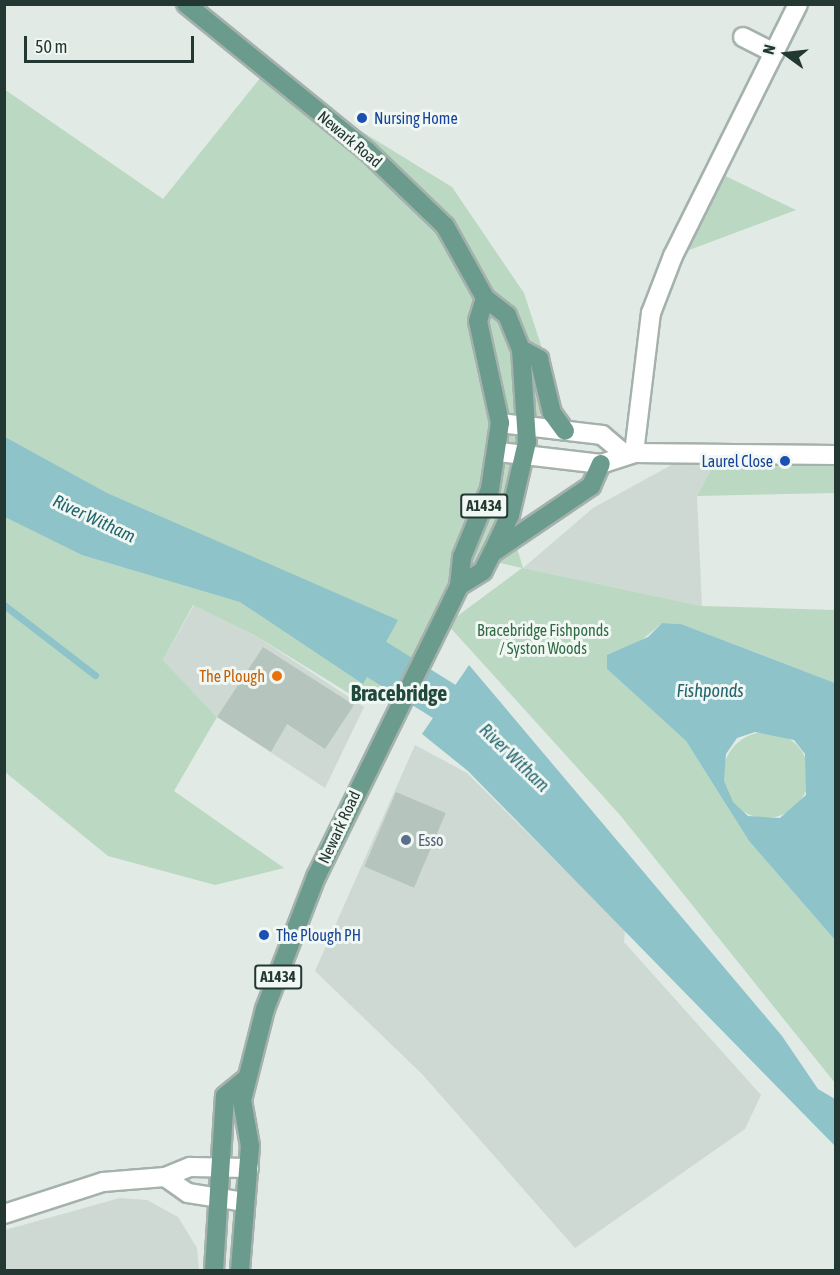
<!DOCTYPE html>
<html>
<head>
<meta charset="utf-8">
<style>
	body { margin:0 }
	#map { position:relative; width:840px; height:1275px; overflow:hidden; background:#e1eae5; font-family:"Asap Condensed",sans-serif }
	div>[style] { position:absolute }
	.built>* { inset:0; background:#cfd9d4 }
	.green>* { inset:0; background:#bbd9c2 }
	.round { border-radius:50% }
	.water>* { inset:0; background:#8ec3ca }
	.stream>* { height:7px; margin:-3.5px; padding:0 3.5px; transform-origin:3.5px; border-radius:3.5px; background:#8ec3ca }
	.river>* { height:40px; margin:-20px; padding:0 20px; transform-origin:20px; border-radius:20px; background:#8ec3ca }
	.building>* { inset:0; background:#b6c4be; transform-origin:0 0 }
	.roads { filter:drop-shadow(2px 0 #a4b1ac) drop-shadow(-2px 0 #a4b1ac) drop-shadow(0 2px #a4b1ac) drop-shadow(0 -2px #a4b1ac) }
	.minor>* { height:18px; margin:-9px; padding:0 9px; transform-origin:9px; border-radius:9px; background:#fff }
	.major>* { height:18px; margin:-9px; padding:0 9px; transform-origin:9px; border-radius:9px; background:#6a9b8c }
	.dots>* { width:16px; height:16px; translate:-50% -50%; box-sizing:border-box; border:3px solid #f1f7f3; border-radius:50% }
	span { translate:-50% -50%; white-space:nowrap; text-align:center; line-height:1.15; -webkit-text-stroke:6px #f1f7f3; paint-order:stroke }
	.shield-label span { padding:2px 4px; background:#f1f7f3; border:2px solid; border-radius:4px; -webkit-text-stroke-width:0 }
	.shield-label { font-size:15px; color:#233832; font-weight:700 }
	.transit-label { font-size:16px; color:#164399 }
	.left { translate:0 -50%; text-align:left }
	.right { translate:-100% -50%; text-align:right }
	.street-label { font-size:16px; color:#233832 }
	.park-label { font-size:16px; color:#316b45 }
	.food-label { font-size:16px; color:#c56008 }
	.service-label { font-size:16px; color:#4e5e75 }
	.water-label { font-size:18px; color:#23656e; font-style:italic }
	.district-label { font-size:22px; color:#21483d; font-weight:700 }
	.frame { position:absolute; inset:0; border:6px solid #233832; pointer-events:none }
	.north { position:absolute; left:756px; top:24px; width:60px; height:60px; -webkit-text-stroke:4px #f1f7f3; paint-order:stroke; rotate:285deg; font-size:16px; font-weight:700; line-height:24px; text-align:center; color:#233832 }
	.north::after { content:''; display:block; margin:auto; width:21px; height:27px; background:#233832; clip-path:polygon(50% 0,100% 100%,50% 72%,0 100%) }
	.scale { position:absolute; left:24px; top:36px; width:170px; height:27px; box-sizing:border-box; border:3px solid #233832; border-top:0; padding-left:8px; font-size:18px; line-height:21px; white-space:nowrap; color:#233832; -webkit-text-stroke:4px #f1f7f3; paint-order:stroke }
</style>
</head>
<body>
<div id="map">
	<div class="built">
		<i style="clip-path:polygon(686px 457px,717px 458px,697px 496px,702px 606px,523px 568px,593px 508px)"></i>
		<i style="clip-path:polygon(194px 605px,256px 636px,364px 707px,325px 788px,217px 717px,163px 660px)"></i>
		<i style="clip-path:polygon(415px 745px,467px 773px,625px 929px,624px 942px,761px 1095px,745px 1129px,575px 1248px,422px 1074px,315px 971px)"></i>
		<i style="clip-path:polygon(120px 1198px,147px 1200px,178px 1217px,197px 1248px,199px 1270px,5px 1270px,5px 1230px)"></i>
	</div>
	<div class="green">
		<i style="clip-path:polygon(evenodd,265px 72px,452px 187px,524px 293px,553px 382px,504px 505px,523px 568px,702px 606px,835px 610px,835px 683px,681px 624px,662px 623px,607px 669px,686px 741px,749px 841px,835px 940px,835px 1083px,620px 815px,447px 624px,363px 702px,256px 636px,193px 605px,163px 660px,217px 717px,174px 791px,284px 868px,215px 885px,108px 856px,5px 772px,4px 89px,163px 199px,265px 72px,482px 559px,522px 568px,448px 623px,482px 559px)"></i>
		<i style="clip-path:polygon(715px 171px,796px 210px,673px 256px)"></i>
		<i style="clip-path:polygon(835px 455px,835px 493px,697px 496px,717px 458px)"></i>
		<i class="round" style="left:723px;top:732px;width:86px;height:86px"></i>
	</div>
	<div class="water">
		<i style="clip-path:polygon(5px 437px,107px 493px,398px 620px,363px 684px,240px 602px,82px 555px,5px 517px)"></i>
		<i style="clip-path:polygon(evenodd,662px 623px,681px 624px,835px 683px,835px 940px,749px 841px,686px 741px,607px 669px,607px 655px,648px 637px,662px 623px,755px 732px,794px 740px,805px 754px,806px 795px,780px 818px,748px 816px,733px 802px,724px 781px,726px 754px,737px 738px,755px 732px)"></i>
		<i style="clip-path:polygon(469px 665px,782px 1036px,818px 1089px,835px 1099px,835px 1146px,468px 771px,422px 734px)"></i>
	</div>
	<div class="stream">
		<i style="left:4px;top:605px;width:115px;rotate:37.6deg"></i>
	</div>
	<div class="river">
		<i style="left:331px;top:631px;width:187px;rotate:31.9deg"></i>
	</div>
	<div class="building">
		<i style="clip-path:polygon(263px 647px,354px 705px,325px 749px,287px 724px,271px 752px,217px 717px)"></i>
		<i style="left:396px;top:792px;width:54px;height:81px;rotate:23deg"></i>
	</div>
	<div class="roads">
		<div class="minor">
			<i style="left:743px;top:37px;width:35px;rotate:27deg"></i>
			<i style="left:500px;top:423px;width:103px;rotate:6.7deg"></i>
			<i style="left:602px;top:435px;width:30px;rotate:40deg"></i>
			<i style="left:499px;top:452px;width:103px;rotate:6.7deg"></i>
			<i style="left:601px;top:464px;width:35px;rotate:-18deg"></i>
			<i style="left:634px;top:453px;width:202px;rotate:0.6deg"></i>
			<i style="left:634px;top:453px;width:141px;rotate:-83.1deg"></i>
			<i style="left:651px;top:313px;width:61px;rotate:-68.9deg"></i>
			<i style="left:673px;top:256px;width:281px;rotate:-63.6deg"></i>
			<i style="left:165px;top:1177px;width:28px;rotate:35deg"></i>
			<i style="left:188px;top:1193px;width:58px;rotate:9deg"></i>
			<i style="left:4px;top:1214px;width:104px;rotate:-17.9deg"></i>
			<i style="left:103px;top:1182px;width:62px;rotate:-4.6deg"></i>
			<i style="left:165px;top:1177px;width:27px;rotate:-22deg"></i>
			<i style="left:190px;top:1167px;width:59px;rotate:1deg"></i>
		</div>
		<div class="major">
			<i style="left:186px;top:4px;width:233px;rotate:39.1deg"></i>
			<i style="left:367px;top:151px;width:108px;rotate:43.9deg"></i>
			<i style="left:445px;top:226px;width:82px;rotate:60.9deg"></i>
			<i style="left:485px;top:298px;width:28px;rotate:38deg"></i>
			<i style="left:507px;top:315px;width:37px;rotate:68deg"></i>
			<i style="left:521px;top:349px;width:93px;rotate:86.3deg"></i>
			<i style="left:527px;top:442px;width:75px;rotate:103.1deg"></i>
			<i style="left:510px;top:515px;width:42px;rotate:115.3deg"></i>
			<i style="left:492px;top:553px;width:20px;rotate:117deg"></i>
			<i style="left:483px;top:571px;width:28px;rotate:148deg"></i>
			<i style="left:521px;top:349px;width:21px;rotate:29deg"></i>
			<i style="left:539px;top:359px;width:56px;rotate:76.5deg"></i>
			<i style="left:552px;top:413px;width:22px;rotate:54deg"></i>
			<i style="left:492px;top:553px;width:120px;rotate:-34.1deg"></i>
			<i style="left:591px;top:486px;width:24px;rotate:-66deg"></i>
			<i style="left:214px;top:1270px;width:174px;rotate:-86.4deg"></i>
			<i style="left:225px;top:1096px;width:27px;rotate:-39deg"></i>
			<i style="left:240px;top:1270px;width:124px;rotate:-85.4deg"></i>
			<i style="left:250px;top:1146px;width:47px;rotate:-99.9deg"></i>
			<i style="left:242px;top:1100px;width:94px;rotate:-75.8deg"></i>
			<i style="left:265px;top:1009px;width:142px;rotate:-68.9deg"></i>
			<i style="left:316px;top:877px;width:324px;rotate:-63.8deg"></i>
			<i style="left:459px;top:586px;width:29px;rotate:-84deg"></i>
			<i style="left:462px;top:557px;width:74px;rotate:-67.6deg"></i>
			<i style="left:490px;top:489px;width:67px;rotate:-81.4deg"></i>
			<i style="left:500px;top:423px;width:104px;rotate:-102.2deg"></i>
			<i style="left:478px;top:321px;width:24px;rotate:-73deg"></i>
		</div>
	</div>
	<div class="dots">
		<i style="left:362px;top:118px;background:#1a4fb4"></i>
		<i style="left:785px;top:461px;background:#1a4fb4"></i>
		<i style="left:277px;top:676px;background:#e8710a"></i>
		<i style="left:406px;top:840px;background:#5c6f8a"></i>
		<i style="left:264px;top:935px;background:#1a4fb4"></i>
	</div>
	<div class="shield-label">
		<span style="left:484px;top:506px">A1434</span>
		<span style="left:278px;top:977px">A1434</span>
	</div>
	<div class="transit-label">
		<span class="left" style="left:374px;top:118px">Nursing Home</span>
		<span class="right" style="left:773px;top:461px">Laurel Close</span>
		<span class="left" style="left:276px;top:935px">The Plough PH</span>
	</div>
	<div class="street-label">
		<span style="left:350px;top:139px;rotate:40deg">Newark Road</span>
		<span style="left:339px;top:827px;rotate:-65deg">Newark Road</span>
	</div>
	<div class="park-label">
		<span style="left:543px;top:639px">Bracebridge Fishponds<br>/ Syston Woods</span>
	</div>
	<div class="food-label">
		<span class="right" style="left:265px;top:676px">The Plough</span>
	</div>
	<div class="service-label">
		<span class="left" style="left:418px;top:840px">Esso</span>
	</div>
	<div class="water-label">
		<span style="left:94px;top:519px;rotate:25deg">River Witham</span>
		<span style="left:710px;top:691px">Fishponds</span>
		<span style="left:514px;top:758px;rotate:44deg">River Witham</span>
	</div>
	<div class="district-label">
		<span style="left:399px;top:694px">Bracebridge</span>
	</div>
	<div class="frame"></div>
	<div class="north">N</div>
	<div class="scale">50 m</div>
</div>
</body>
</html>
